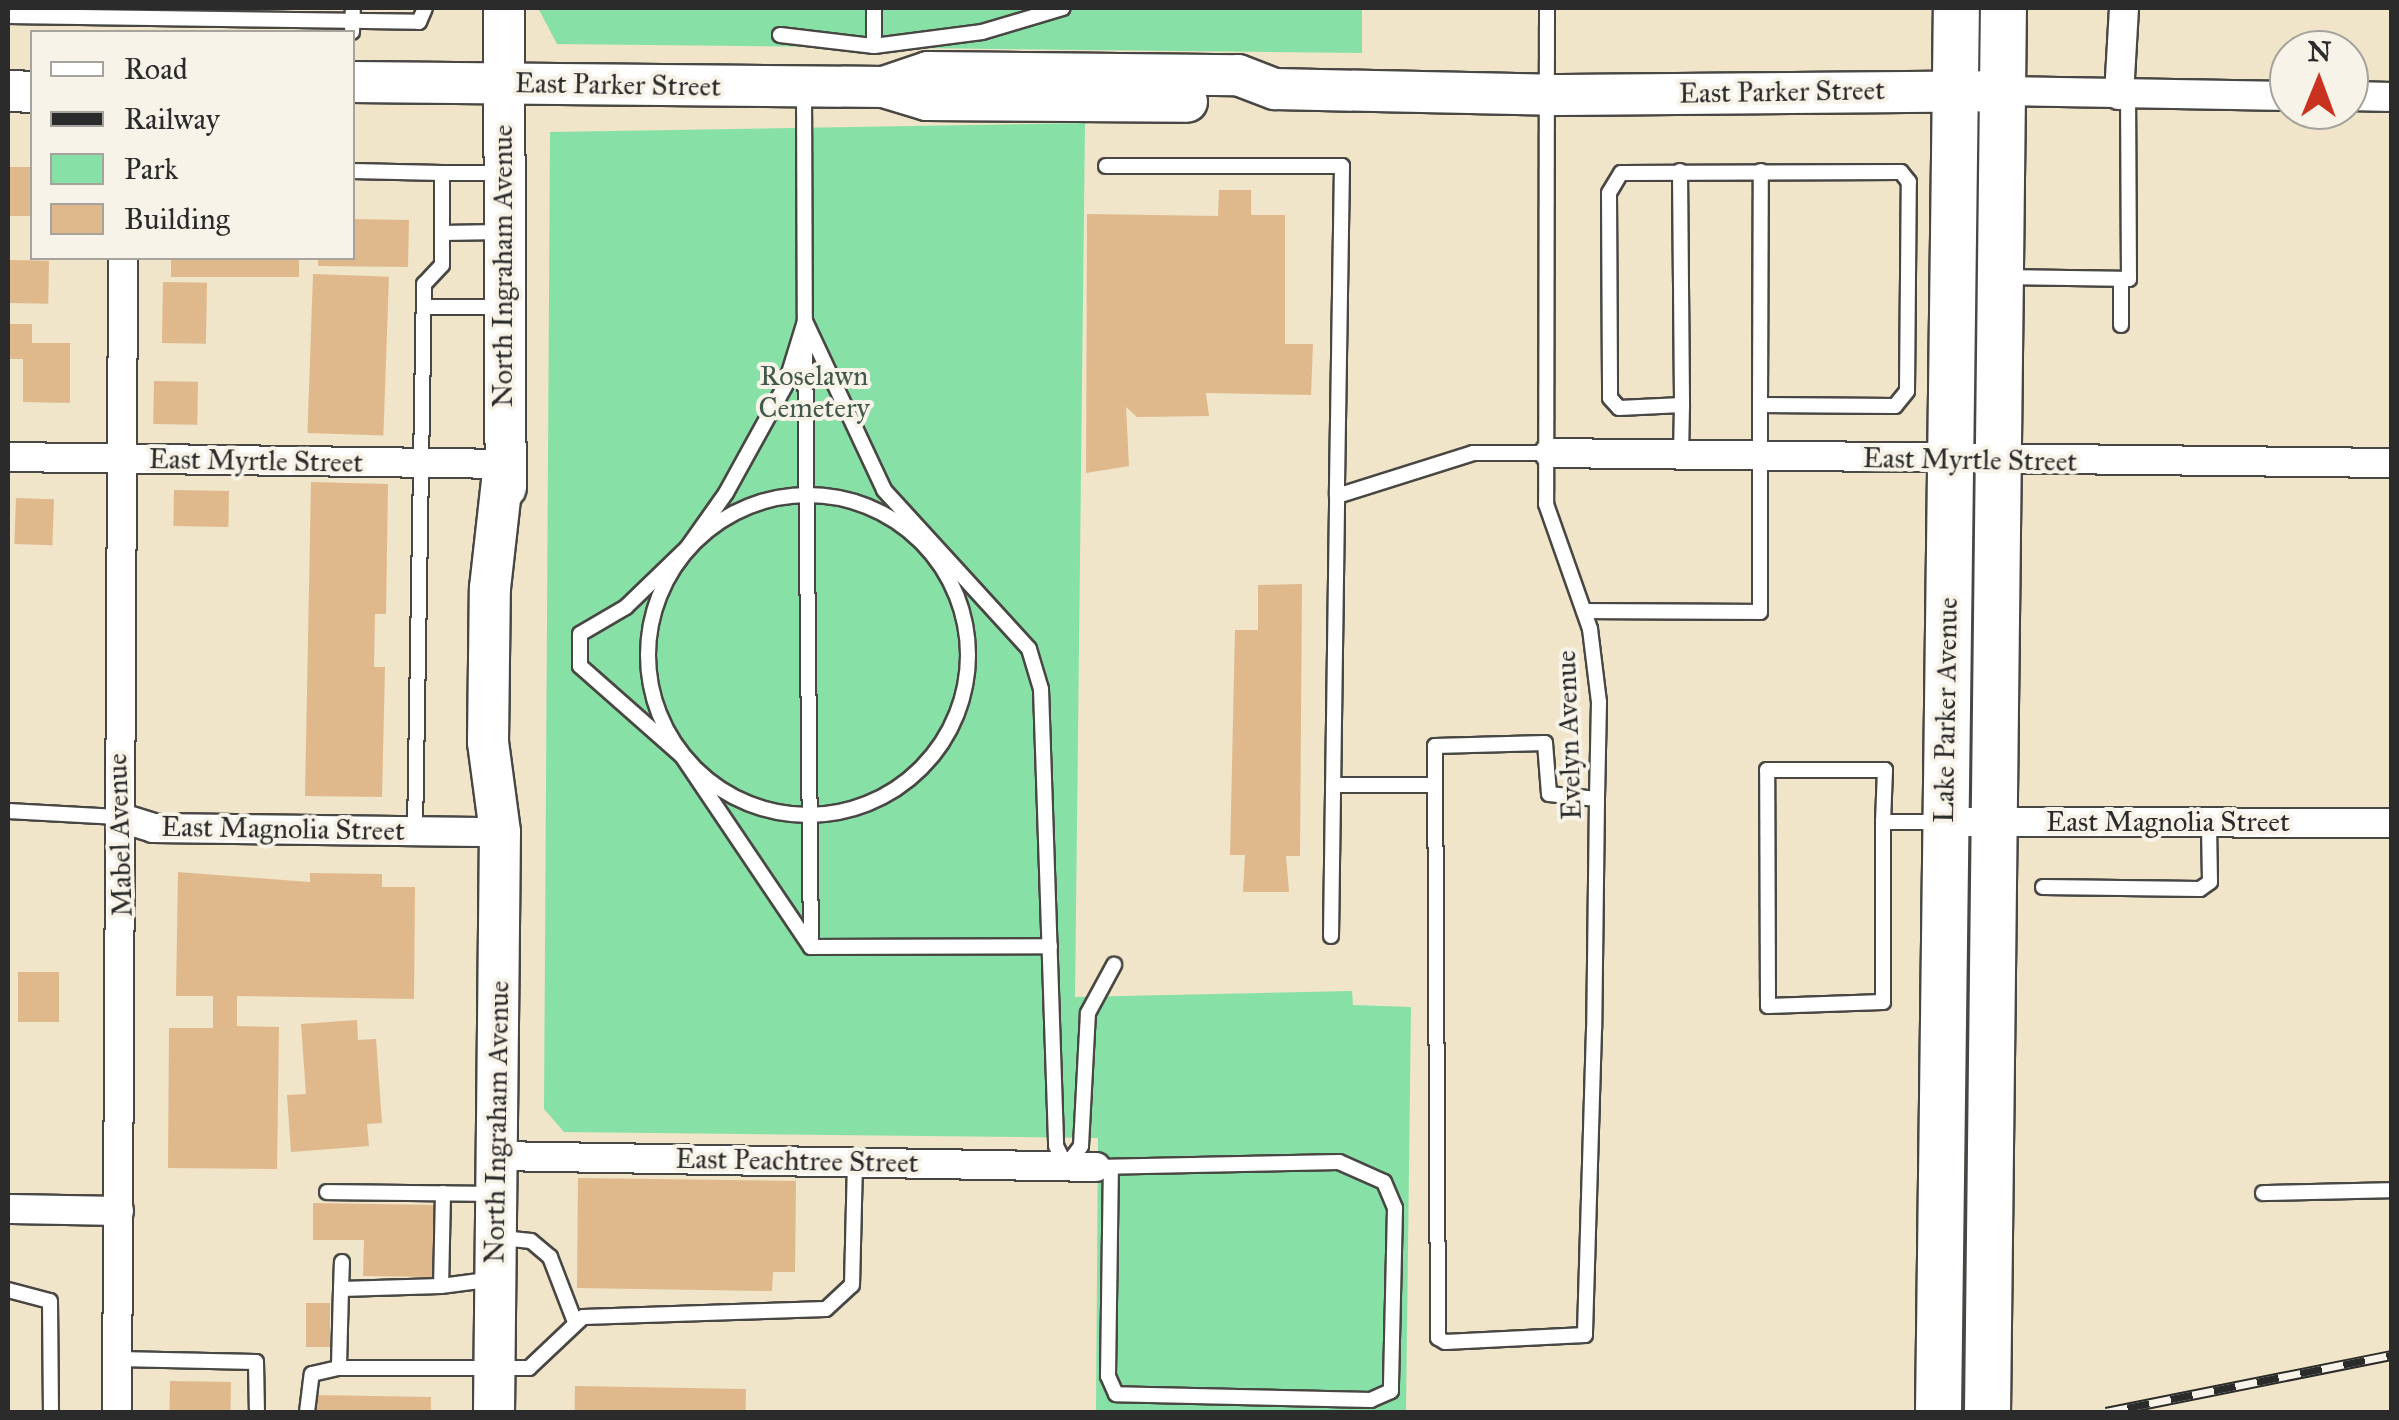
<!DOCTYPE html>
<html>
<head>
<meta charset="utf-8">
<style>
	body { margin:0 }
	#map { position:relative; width:2399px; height:1420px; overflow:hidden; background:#f0e4c9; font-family:"IM FELL Great Primer",serif }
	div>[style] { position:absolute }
	.green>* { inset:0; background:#87e1a7 }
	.building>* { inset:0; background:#dfb98c; transform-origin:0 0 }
	.roads { filter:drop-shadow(2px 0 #494743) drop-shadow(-2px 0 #494743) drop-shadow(0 2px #494743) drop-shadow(0 -2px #494743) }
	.lane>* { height:14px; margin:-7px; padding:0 7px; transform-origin:7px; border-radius:7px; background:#fff }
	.lane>.ring { margin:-7px; padding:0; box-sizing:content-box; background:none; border:14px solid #fff; border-radius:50% }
	.street>* { height:28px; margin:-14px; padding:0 14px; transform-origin:14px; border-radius:14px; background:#fff }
	.secondary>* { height:40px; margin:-20px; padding:0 20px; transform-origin:20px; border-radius:20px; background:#fff }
	.primary>* { height:45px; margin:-22.5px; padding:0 22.5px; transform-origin:22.5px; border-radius:22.5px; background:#fff }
	.rail>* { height:11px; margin-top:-5.5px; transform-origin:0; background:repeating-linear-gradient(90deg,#f7f3e8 0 22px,#2b2b2b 0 44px); box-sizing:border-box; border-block:2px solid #2b2b2b }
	span { translate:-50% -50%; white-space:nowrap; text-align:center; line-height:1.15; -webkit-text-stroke:8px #f7f3e8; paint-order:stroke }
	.street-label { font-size:28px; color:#2b2b2b }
	.park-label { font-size:28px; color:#42584a }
	.frame { position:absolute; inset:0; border:10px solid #2b2b2b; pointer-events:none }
	.legend { position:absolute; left:30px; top:30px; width:325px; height:230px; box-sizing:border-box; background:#f7f3e8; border:2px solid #a5a39c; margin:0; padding:12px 18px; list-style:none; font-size:30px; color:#2b2b2b }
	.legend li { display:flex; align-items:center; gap:20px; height:50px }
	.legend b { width:50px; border:2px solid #a5a39c }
	.north { position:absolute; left:2269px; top:30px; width:100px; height:100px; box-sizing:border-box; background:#f7f3e8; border:2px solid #a5a39c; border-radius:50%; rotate:1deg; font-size:28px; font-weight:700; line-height:40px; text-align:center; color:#2b2b2b }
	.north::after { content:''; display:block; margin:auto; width:35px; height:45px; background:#c8321e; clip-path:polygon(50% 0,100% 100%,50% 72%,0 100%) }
</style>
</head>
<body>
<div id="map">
	<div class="green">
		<i style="clip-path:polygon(538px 8px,1362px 8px,1362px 53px,557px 44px)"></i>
		<i style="clip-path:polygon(1085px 123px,1075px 997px,1352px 991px,1353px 1005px,1411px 1007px,1406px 1412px,1096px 1412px,1098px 1138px,564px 1132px,544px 1109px,550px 132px)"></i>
	</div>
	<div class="building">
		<i style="left:8px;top:167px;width:24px;height:49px"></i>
		<i style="clip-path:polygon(1219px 190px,1251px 190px,1251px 215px,1285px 215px,1285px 344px,1313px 344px,1311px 395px,1206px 393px,1209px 416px,1137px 417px,1126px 407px,1129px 466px,1086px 473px,1087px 214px,1218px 216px)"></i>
		<i style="clip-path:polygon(352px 219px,409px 220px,408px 267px,318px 266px,318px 258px,352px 258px)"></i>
		<i style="left:171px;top:258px;width:128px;height:19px"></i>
		<i style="left:8px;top:260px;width:41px;height:43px;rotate:1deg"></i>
		<i style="left:313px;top:274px;width:76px;height:159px;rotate:2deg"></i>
		<i style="left:163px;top:282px;width:44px;height:61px;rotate:1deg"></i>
		<i style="clip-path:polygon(8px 324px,32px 324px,32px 343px,70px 343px,70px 403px,23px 402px,23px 359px,8px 359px)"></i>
		<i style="left:154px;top:381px;width:44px;height:43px;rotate:1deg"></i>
		<i style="clip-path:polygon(311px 482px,388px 484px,386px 614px,375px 614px,374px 667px,385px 667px,382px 797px,305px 796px)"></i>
		<i style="left:174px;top:490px;width:55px;height:36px;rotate:1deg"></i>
		<i style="left:16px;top:498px;width:38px;height:46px;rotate:2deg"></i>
		<i style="clip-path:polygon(1302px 584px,1300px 856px,1286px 856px,1289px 892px,1243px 892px,1245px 855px,1230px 855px,1235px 630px,1258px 630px,1258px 585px)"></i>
		<i style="clip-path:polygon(178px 872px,310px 882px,310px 873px,382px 874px,382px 887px,415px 887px,414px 999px,237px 996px,237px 1026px,279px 1027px,277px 1169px,168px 1168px,169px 1028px,213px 1028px,213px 996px,176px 996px)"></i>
		<i style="left:18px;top:972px;width:41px;height:50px"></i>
		<i style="clip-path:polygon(357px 1020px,358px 1040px,376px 1039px,382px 1123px,367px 1124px,369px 1146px,291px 1152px,287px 1095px,306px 1094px,301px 1024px)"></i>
		<i style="clip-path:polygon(578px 1178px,796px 1181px,795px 1272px,773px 1272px,772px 1291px,577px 1288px)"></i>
		<i style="clip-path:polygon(313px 1203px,434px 1205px,433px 1277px,363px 1276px,364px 1240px,313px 1240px)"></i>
		<i style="left:306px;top:1303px;width:24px;height:44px"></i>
		<i style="left:170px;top:1381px;width:61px;height:31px;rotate:1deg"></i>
		<i style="left:575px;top:1386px;width:171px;height:26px;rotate:1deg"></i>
		<i style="left:315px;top:1395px;width:116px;height:17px;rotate:1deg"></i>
	</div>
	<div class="roads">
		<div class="lane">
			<i style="left:1547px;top:8px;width:496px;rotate:90.1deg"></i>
			<i style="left:1546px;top:504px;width:133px;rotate:70.6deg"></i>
			<i style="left:1590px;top:629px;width:74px;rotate:83deg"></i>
			<i style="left:1599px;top:702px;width:97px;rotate:91.2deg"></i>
			<i style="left:1597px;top:799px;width:230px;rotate:90.7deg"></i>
			<i style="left:1594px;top:1029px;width:306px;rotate:91.7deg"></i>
			<i style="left:1585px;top:1335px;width:140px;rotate:177.1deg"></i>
			<i style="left:1445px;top:1342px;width:8px;rotate:-150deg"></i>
			<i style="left:1438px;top:1338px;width:592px;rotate:-90.29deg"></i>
			<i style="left:1435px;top:746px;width:110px;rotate:-1.6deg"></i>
			<i style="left:1545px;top:743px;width:51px;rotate:85.5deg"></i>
			<i style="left:1549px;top:794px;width:48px;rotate:5.9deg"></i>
			<i style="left:8px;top:16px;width:411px;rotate:0.8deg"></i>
			<i style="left:419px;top:22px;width:15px;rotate:-67deg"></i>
			<i style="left:352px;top:32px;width:24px;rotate:-88deg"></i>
			<i style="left:780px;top:35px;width:95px;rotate:6.7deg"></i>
			<i style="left:874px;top:46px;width:109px;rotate:-7.4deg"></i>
			<i style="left:982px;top:32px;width:84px;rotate:-16.5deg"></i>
			<i style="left:874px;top:46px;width:38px;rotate:-90deg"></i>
			<i style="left:804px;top:89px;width:232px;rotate:89.8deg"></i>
			<i style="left:805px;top:321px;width:187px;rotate:64.9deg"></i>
			<i style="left:884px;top:490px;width:215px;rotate:47.6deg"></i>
			<i style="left:1029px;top:649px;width:42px;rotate:73.3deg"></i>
			<i style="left:1041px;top:689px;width:457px;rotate:88.1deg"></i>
			<i style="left:1056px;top:1146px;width:22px;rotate:63deg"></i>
			<i style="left:1066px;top:1166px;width:25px;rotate:-53deg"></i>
			<i style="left:1081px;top:1146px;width:133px;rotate:-87deg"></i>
			<i style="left:1088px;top:1013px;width:55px;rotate:-61.6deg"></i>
			<i style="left:1106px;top:166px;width:236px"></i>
			<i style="left:1342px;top:166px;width:330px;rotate:90.9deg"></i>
			<i style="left:352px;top:171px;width:90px;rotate:1.3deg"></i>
			<i style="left:442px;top:173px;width:92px;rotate:90deg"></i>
			<i style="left:442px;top:265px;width:26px;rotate:133deg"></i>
			<i style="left:424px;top:284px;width:547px;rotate:90.94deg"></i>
			<i style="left:1680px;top:171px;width:234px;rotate:89.5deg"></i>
			<i style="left:442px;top:173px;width:59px"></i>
			<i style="left:442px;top:233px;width:59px;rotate:-1deg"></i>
			<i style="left:2008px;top:277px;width:121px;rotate:0.9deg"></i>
			<i style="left:2129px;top:279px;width:184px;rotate:-90.3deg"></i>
			<i style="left:2121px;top:279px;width:46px;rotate:90deg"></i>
			<i style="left:424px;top:307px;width:79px"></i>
			<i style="left:805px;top:321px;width:68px;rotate:107.1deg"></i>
			<i style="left:785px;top:386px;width:122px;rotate:118.9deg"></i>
			<i style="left:726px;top:493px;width:67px;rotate:125.3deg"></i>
			<i style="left:687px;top:548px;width:85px;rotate:136deg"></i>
			<i style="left:626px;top:607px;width:53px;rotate:149.6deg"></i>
			<i style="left:580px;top:634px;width:32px;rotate:90deg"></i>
			<i style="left:580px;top:666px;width:136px;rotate:41.4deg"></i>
			<i style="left:682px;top:756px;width:230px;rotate:56deg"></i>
			<i style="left:811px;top:947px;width:239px;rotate:-0.2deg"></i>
			<i style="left:805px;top:337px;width:610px;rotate:89.44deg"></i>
			<i style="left:1760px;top:405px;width:234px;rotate:-89.8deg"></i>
			<i class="ring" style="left:648px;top:495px;width:306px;height:306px"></i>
			<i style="left:1584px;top:611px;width:176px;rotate:0.3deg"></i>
			<i style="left:1760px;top:612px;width:207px;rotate:-90deg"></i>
			<i style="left:1760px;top:405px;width:135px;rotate:0.4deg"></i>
			<i style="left:1895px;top:406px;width:19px;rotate:-51deg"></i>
			<i style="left:1907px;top:391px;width:209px;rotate:-89.5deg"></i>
			<i style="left:1909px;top:182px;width:13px;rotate:-129deg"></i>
			<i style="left:1901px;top:172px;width:280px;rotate:179.8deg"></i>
			<i style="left:1621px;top:173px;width:23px;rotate:121deg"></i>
			<i style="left:1609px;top:193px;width:205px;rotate:89.7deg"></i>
			<i style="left:1610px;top:398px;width:13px;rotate:48deg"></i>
			<i style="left:1619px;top:408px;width:63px;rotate:-2.7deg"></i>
			<i style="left:1682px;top:405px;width:51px;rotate:91.1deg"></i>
			<i style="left:1333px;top:785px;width:101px"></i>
			<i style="left:8px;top:811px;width:110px;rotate:3.1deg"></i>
			<i style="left:1883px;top:822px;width:180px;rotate:90deg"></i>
			<i style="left:1883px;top:1002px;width:115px;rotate:178deg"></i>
			<i style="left:1768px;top:1006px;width:236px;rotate:-90.2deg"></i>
			<i style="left:1767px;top:770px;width:118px"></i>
			<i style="left:1885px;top:770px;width:52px;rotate:92.2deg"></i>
			<i style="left:1883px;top:822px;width:56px"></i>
			<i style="left:2043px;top:887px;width:157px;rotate:0.7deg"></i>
			<i style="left:2200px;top:889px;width:12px;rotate:-35deg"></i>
			<i style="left:2210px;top:882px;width:60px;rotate:-91deg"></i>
			<i style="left:1331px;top:936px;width:440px;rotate:-89.2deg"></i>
			<i style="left:1337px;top:496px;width:143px;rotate:-17.5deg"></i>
			<i style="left:1473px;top:453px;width:76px"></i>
			<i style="left:1096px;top:1167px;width:243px;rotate:-1.2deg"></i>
			<i style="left:1339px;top:1162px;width:49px;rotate:24deg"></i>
			<i style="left:1384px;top:1182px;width:28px;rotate:67deg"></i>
			<i style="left:1395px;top:1208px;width:183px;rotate:91.3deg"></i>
			<i style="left:1391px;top:1391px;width:22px;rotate:156deg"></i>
			<i style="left:1371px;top:1400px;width:255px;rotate:-178.7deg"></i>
			<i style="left:1116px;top:1394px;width:20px;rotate:-114deg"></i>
			<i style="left:1108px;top:1376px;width:209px;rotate:-89.2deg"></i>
			<i style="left:327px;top:1192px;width:164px;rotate:0.7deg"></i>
			<i style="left:443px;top:1193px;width:93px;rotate:91.2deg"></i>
			<i style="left:441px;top:1286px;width:100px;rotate:178.3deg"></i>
			<i style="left:341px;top:1289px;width:79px;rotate:91.5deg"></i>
			<i style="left:339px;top:1368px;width:190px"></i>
			<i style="left:529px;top:1368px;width:74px;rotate:-43.4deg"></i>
			<i style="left:583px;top:1317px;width:243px;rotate:-1.9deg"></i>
			<i style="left:826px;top:1309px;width:35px;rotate:-43deg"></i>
			<i style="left:852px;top:1285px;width:122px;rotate:-88.6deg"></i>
			<i style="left:2263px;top:1193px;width:129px;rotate:-1.3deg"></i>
			<i style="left:502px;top:1238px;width:29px;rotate:6deg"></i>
			<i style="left:531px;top:1241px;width:25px;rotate:40deg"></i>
			<i style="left:550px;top:1257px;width:70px;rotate:69deg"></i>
			<i style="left:441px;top:1286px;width:54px;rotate:-7.4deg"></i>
			<i style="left:341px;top:1289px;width:27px;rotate:-88deg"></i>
			<i style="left:8px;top:1290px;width:43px;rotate:14.7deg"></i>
			<i style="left:50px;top:1301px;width:111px;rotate:89.5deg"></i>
			<i style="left:118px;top:1359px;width:138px;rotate:1.2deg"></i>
			<i style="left:256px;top:1362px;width:50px;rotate:88.9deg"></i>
			<i style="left:307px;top:1412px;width:38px;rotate:-83deg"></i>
			<i style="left:312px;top:1374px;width:28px;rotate:-13deg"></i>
		</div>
		<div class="street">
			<i style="left:2002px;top:91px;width:287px;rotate:1deg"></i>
			<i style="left:2119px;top:95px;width:87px;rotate:-86.7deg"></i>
			<i style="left:2349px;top:96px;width:43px;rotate:1.3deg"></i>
			<i style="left:1549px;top:453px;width:843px;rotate:0.68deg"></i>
			<i style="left:8px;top:457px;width:496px;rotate:0.8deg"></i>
			<i style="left:118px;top:817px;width:37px;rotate:17deg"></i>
			<i style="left:153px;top:828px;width:347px;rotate:0.7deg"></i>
			<i style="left:1945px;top:822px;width:447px;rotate:0.1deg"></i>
			<i style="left:497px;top:1156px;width:599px;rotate:1.05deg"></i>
			<i style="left:8px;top:1209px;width:111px;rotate:1deg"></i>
			<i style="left:117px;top:1412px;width:1154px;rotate:-89.7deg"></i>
		</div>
		<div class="secondary">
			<i style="left:504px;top:8px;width:480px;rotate:89.8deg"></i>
			<i style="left:352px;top:82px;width:532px;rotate:0.54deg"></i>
			<i style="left:884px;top:87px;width:45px;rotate:16.8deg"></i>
			<i style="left:927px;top:100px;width:260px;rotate:0.4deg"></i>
			<i style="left:884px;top:87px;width:46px;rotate:-18.8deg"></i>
			<i style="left:928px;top:72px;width:310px;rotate:0.6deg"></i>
			<i style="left:1238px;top:75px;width:40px;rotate:21deg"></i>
			<i style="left:1275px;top:89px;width:277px;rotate:1.2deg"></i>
			<i style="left:1552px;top:95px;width:450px;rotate:-0.5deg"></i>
			<i style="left:8px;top:91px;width:24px;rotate:2deg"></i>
			<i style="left:494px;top:1412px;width:580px;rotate:-89.41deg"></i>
			<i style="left:500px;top:832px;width:91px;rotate:-97.6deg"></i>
			<i style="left:488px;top:742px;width:154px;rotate:-89.3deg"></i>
			<i style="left:490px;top:588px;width:125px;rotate:-83.6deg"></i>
		</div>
		<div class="primary">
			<i style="left:1938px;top:1412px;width:1404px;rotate:-89.27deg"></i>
			<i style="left:1987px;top:1412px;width:1404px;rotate:-89.35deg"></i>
		</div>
	</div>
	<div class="rail">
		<i style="left:2106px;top:1412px;width:292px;rotate:-11.3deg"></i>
	</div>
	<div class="street-label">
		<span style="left:618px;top:85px;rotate:1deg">East Parker Street</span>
		<span style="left:1782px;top:92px;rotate:-1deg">East Parker Street</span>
		<span style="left:503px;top:266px;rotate:-90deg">North Ingraham Avenue</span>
		<span style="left:1970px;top:460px;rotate:1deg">East Myrtle Street</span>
		<span style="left:256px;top:461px;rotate:1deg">East Myrtle Street</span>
		<span style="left:1946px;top:710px;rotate:-89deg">Lake Parker Avenue</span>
		<span style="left:1569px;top:735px;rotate:-92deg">Evelyn Avenue</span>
		<span style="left:2168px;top:822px">East Magnolia Street</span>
		<span style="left:283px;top:829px;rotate:1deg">East Magnolia Street</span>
		<span style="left:120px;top:835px;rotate:-92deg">Mabel Avenue</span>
		<span style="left:497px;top:1122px;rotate:-89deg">North Ingraham Avenue</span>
		<span style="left:797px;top:1161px;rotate:1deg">East Peachtree Street</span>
	</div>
	<div class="park-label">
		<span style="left:814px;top:392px">Roselawn<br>Cemetery</span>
	</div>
	<div class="frame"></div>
	<ul class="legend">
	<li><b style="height:12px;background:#fff"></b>Road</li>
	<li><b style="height:12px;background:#2b2b2b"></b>Railway</li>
	<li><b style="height:28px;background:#87e1a7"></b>Park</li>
	<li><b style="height:28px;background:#dfb98c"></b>Building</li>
	</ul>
	<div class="north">N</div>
</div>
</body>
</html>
